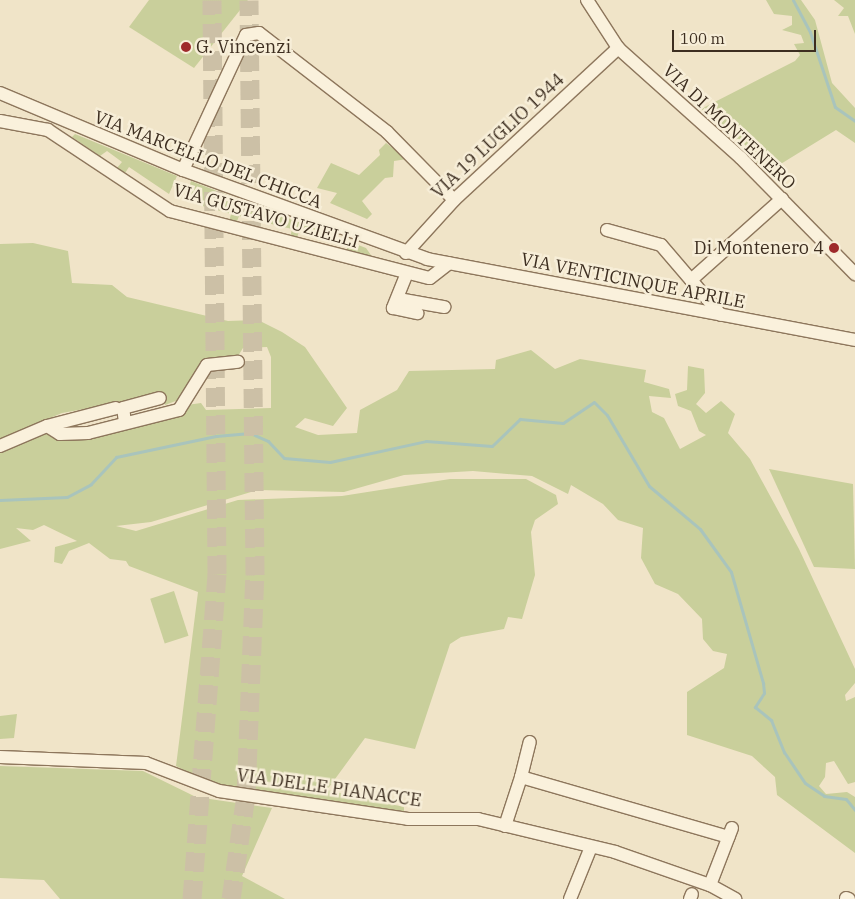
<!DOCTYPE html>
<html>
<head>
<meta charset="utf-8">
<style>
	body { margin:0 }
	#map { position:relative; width:855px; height:899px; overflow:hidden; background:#f0e4c8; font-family:"IBM Plex Serif",serif }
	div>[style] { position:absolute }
	.green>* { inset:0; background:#c9cf9b; transform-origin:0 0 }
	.stream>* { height:3px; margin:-1.5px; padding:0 1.5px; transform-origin:1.5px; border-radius:1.5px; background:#a9c4bc }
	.highway-tunnel>* { height:19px; margin-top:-9.5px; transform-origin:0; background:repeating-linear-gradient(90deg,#ccc0a6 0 19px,transparent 0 28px) }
	.roads { filter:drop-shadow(1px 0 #8d765c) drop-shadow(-1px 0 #8d765c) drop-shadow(0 1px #8d765c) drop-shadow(0 -1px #8d765c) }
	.minor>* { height:12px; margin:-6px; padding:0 6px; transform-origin:6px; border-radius:6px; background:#faf1dc }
	.dots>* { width:14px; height:14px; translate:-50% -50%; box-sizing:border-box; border:2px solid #f7eed8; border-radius:50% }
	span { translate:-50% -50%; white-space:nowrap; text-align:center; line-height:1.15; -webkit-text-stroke:5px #f7eed8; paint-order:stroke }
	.poi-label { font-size:18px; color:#3d2e20 }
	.left { translate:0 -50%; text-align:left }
	.right { translate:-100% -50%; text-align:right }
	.street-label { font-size:18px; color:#3d2e20 }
	.scale { position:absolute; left:672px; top:30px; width:144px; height:22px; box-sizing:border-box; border:2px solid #3d2e20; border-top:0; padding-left:6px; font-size:15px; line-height:18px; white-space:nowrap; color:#3d2e20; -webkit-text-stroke:4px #f7eed8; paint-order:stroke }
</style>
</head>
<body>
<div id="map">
	<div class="green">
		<i style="clip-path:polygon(149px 0,248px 0,194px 68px,129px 27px)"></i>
		<i style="clip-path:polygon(766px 0,801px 0,815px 20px,832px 83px,855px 108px,855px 143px,836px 130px,766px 173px,735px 137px,701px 109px,795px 61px,800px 55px,794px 44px,804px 43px,801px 35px,782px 30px,792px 25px,792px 16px,774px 14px)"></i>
		<i style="clip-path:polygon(834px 0,855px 0,855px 34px,848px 16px,838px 16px,844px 8px)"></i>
		<i style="clip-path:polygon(75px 134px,177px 176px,169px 194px,129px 167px,125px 173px,117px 168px,122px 162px,107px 151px,100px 156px,72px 137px)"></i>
		<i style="clip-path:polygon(386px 143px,407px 159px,394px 161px,393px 177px,385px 178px,362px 201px,372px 214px,367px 219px,330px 203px,337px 193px,317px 188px,331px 163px,359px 175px,380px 155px,379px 150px)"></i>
		<i style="clip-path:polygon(191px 181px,366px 248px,373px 258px,346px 253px,348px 245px,299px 232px,296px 240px,290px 238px,292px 229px,239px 216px,236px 224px,229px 222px,231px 214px,185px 201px)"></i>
		<i style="clip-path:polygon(33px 243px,68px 251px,72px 283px,112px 285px,127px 297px,228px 321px,258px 320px,282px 332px,305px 347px,347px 408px,333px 426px,305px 418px,295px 427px,318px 435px,357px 433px,360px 410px,397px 390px,409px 371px,495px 369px,496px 360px,531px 350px,555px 369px,580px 359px,646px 370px,644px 382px,669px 389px,671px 398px,649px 396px,652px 412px,664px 418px,680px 449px,706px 435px,699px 431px,691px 411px,678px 406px,675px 394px,687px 390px,688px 366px,704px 369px,705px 393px,696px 404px,706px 413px,721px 401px,735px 414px,728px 433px,750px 459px,799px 549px,855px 669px,855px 683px,845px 695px,846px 701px,855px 697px,855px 782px,848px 784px,834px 761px,826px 763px,825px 777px,819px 786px,826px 794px,847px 792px,855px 797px,855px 853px,777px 795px,775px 777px,752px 756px,687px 735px,687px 692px,724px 668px,727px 654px,713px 651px,703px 639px,702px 619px,678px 594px,655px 584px,641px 558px,643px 528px,618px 520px,603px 504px,571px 485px,568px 494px,532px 476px,473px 471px,404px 475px,344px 492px,258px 490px,151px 522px,116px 526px,136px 531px,238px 500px,342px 496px,450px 479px,526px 479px,556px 495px,558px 504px,535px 520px,531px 532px,535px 575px,522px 619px,508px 617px,504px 629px,461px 637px,450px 644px,415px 749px,365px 738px,327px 790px,404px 807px,404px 815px,211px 784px,176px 766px,198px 592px,129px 566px,126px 561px,110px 559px,89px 543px,69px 551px,62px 564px,54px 562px,55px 547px,77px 541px,44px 525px,33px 530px,16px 528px,31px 541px,0 549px,0 450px,42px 433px,57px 437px,187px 405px,201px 403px,206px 410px,271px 408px,271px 357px,267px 347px,243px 348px,238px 356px,211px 359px,181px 399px,165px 405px,162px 395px,62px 413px,0 439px,0 244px)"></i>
		<i style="clip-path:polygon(769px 469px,853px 484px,855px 569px,814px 567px)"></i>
		<i style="left:174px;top:591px;width:47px;height:25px;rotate:72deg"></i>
		<i style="clip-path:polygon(17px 714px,14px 738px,0 739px,0 716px)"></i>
		<i style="clip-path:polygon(0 766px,143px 771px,196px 797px,272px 808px,242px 876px,285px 899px,60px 899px,44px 880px,0 878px)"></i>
	</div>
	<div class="stream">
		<i style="left:793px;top:0;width:36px;rotate:62deg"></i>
		<i style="left:810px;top:32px;width:79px;rotate:71.6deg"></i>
		<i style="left:835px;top:107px;width:24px;rotate:35deg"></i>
		<i style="left:0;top:500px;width:67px;rotate:-2.6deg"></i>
		<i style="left:67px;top:497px;width:27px;rotate:-28deg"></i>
		<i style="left:91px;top:484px;width:37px;rotate:-47deg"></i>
		<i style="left:116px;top:457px;width:102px;rotate:-11.9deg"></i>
		<i style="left:216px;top:436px;width:34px;rotate:-5deg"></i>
		<i style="left:250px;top:433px;width:20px;rotate:24deg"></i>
		<i style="left:268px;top:441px;width:23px;rotate:47deg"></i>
		<i style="left:284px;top:458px;width:46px;rotate:5deg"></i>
		<i style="left:330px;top:462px;width:98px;rotate:-12.3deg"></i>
		<i style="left:426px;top:441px;width:66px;rotate:4.3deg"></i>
		<i style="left:492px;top:446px;width:39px;rotate:-44deg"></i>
		<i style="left:520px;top:419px;width:43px;rotate:5.3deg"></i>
		<i style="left:563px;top:423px;width:37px;rotate:-34deg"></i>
		<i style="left:594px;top:402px;width:18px;rotate:45deg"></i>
		<i style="left:607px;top:415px;width:82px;rotate:59.4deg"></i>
		<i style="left:649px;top:486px;width:67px;rotate:40.1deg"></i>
		<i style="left:700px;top:529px;width:53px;rotate:54.2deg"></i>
		<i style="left:731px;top:572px;width:116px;rotate:73.9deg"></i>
		<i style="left:763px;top:683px;width:10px;rotate:84deg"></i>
		<i style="left:764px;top:693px;width:17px;rotate:123deg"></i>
		<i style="left:755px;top:707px;width:21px;rotate:39deg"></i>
		<i style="left:771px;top:720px;width:35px;rotate:68deg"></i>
		<i style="left:784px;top:752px;width:37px;rotate:56deg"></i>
		<i style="left:805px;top:783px;width:23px;rotate:34deg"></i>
		<i style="left:824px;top:796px;width:22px;rotate:8deg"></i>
		<i style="left:846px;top:799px;width:14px;rotate:51deg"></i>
	</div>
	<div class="highway-tunnel">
		<i style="left:192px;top:899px;width:326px;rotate:-85.6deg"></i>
		<i style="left:217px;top:574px;width:574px;rotate:-90.5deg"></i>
		<i style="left:231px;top:899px;width:105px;rotate:-81.8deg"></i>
		<i style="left:246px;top:795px;width:220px;rotate:-87.7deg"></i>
		<i style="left:255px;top:575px;width:575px;rotate:-90.6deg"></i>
	</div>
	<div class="roads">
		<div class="minor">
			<i style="left:587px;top:0;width:57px;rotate:57.1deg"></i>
			<i style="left:618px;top:48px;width:165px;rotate:41.8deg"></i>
			<i style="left:741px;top:158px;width:163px;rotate:45.5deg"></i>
			<i style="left:0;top:93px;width:199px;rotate:22.8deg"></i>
			<i style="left:183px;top:170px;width:260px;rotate:20deg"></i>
			<i style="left:427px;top:259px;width:436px;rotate:10.7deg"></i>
			<i style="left:0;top:121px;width:49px;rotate:10.6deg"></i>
			<i style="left:48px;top:130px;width:146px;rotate:33.6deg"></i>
			<i style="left:170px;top:211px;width:268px;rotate:14.5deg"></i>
			<i style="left:430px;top:278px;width:24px;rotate:-38deg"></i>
			<i style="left:183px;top:170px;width:149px;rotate:-65deg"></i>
			<i style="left:246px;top:35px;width:13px;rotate:-9deg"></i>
			<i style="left:259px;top:33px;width:162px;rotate:37.7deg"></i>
			<i style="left:387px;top:132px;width:95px;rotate:45.4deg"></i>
			<i style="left:607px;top:230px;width:56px;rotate:15.5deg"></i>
			<i style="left:661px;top:245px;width:92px;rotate:49.4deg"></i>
			<i style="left:406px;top:253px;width:72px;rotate:-47.8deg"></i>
			<i style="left:454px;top:200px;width:224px;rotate:-42.8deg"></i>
			<i style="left:407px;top:273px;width:38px;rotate:112deg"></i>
			<i style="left:393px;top:308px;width:25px;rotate:12deg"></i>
			<i style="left:691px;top:280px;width:122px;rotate:-41.7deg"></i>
			<i style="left:404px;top:300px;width:41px;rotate:9.9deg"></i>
			<i style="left:125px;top:422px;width:14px;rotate:-98deg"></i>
			<i style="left:123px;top:408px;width:38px;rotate:-15deg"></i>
			<i style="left:47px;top:426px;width:15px;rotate:32deg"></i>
			<i style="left:60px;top:434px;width:28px;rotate:-2deg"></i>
			<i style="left:88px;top:433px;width:94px;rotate:-14.2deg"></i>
			<i style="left:179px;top:410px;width:53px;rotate:-58.1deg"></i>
			<i style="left:207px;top:365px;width:31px;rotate:-6deg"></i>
			<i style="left:0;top:446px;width:51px;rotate:-23.1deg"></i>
			<i style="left:47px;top:426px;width:71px;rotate:-14.6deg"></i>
			<i style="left:0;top:757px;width:146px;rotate:2.4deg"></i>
			<i style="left:146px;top:763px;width:78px;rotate:21deg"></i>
			<i style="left:219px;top:791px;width:191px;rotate:8.4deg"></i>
			<i style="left:408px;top:819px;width:70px"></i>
			<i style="left:478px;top:819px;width:141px;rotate:13.5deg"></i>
			<i style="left:615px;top:852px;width:101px;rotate:19.2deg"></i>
			<i style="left:710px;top:885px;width:29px;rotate:29deg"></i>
			<i style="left:521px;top:777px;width:36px;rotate:-76deg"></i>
			<i style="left:505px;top:826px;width:52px;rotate:-71.9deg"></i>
			<i style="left:521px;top:777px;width:216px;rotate:16.1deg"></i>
			<i style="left:710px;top:885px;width:61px;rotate:-68.9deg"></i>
			<i style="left:846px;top:898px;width:3px;rotate:18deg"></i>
			<i style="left:570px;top:899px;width:56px;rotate:-68deg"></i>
			<i style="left:690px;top:899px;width:5px;rotate:-68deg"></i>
		</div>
	</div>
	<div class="dots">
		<i style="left:186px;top:47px;background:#9e2a2b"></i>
		<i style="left:834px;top:248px;background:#9e2a2b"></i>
	</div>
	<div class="poi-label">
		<span class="left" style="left:196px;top:47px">G. Vincenzi</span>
		<span class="right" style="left:824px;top:248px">Di Montenero 4</span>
	</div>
	<div class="street-label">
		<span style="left:729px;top:127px;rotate:43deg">VIA DI MONTENERO</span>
		<span style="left:498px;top:136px;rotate:-43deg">VIA 19 LUGLIO 1944</span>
		<span style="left:208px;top:160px;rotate:21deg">VIA MARCELLO DEL CHICCA</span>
		<span style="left:266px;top:216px;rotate:16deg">VIA GUSTAVO UZIELLI</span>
		<span style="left:633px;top:281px;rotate:11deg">VIA VENTICINQUE APRILE</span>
		<span style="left:329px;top:788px;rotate:8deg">VIA DELLE PIANACCE</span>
	</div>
	<div class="scale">100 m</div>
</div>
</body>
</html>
